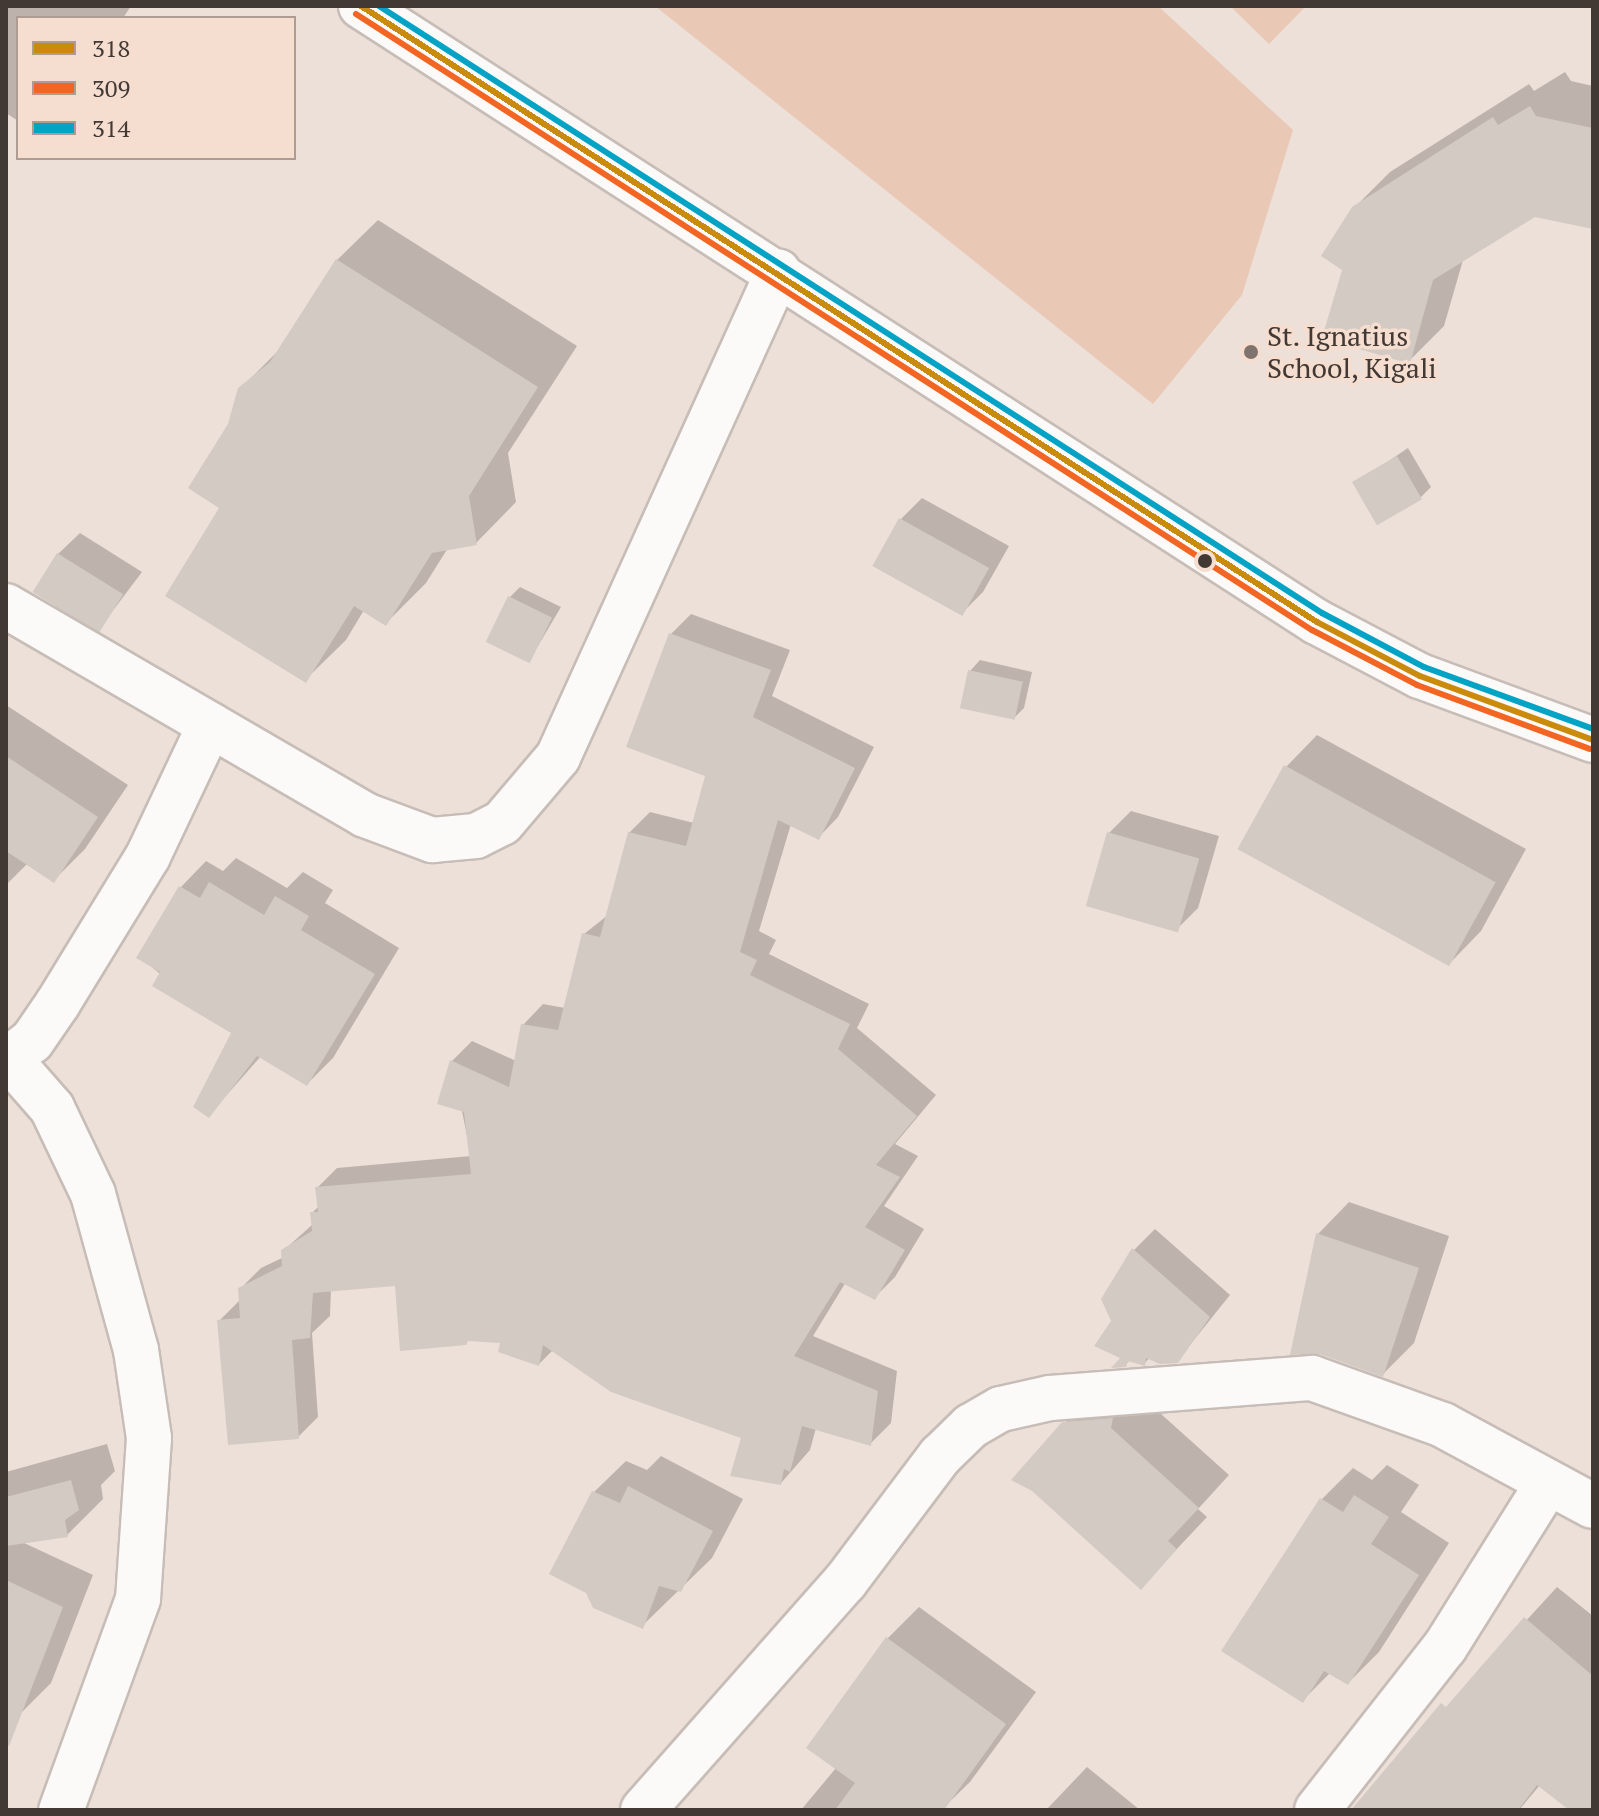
<!DOCTYPE html>
<html>
<head>
<meta charset="utf-8">
<style>
	body { margin:0 }
	#map { position:relative; width:1599px; height:1816px; overflow:hidden; background:#ede0d8; font-family:"PT Serif",serif }
	div>[style] { position:absolute }
	.green>* { inset:0; background:#e9c8b5 }
	.shadow>* { inset:0; background:#0003 }
	.building>* { inset:0; background:#d4cac4; transform-origin:0 0 }
	.roads { filter:drop-shadow(2px 0 #c7bdb7) drop-shadow(-2px 0 #c7bdb7) drop-shadow(0 2px #c7bdb7) drop-shadow(0 -2px #c7bdb7) }
	.street>* { height:44px; margin:-22px; padding:0 22px; transform-origin:22px; border-radius:22px; background:#fcfaf9 }
	.secondary>* { height:44px; margin:-22px; padding:0 22px; transform-origin:22px; border-radius:22px; background:#fcfaf9 }
	.bus-1>* { height:6px; margin:-3px; padding:0 3px; transform-origin:3px; border-radius:3px; background:#ca8b0d }
	.bus-2>* { height:6px; margin:-3px; padding:0 3px; transform-origin:3px; border-radius:3px; background:#f26522 }
	.bus-3>* { height:6px; margin:-3px; padding:0 3px; transform-origin:3px; border-radius:3px; background:#03a3c6 }
	.dots>* { width:22px; height:22px; translate:-50% -50%; box-sizing:border-box; border:4px solid #f5ddd0; border-radius:50% }
	span { translate:-50% -50%; white-space:nowrap; text-align:center; line-height:1.15; -webkit-text-stroke:7px #f5ddd0; paint-order:stroke }
	.poi-label { font-size:28px; color:#433934 }
	.left { translate:0 -50%; text-align:left }
	.frame { position:absolute; inset:0; border:8px solid #433934; pointer-events:none }
	.legend { position:absolute; left:16px; top:16px; width:280px; height:144px; box-sizing:border-box; background:#f5ddd0; border:2px solid #ae9b92; margin:0; padding:10px 14px; list-style:none; font-size:24px; color:#433934 }
	.legend li { display:flex; align-items:center; gap:16px; height:40px }
	.legend b { width:40px; border:2px solid #ae9b92 }
</style>
</head>
<body>
<div id="map">
	<div class="green">
		<i style="clip-path:polygon(655px 6px,1158px 6px,1293px 130px,1242px 295px,1153px 404px)"></i>
		<i style="clip-path:polygon(1230px 6px,1306px 6px,1269px 44px)"></i>
	</div>
	<div class="shadow">
		<i style="clip-path:polygon(6px 6px,131px 6px,123px 18px,18px 18px,18px 121px,6px 113px)"></i>
		<i style="clip-path:polygon(1565px 72px,1571px 81px,1593px 86px,1593px 227px,1535px 215px,1463px 260px,1444px 326px,1409px 361px,1344px 269px,1354px 208px,1390px 172px,1529px 84px,1534px 91px)"></i>
		<i style="clip-path:polygon(378px 220px,577px 346px,508px 453px,516px 502px,476px 543px,448px 548px,426px 583px,386px 623px,364px 610px,346px 640px,305px 680px,222px 507px,230px 425px,240px 389px,281px 348px,337px 260px)"></i>
		<i style="clip-path:polygon(1408px 448px,1431px 487px,1421px 497px,1356px 483px)"></i>
		<i style="clip-path:polygon(922px 498px,1009px 546px,983px 592px,962px 613px,901px 519px)"></i>
		<i style="clip-path:polygon(80px 533px,142px 572px,99px 629px,58px 554px)"></i>
		<i style="clip-path:polygon(520px 587px,561px 607px,529px 661px,510px 597px)"></i>
		<i style="clip-path:polygon(691px 614px,790px 650px,772px 696px,874px 747px,838px 817px,818px 838px,791px 824px,759px 931px,776px 940px,769px 954px,869px 1004px,857px 1028px,936px 1095px,895px 1144px,918px 1156px,884px 1206px,924px 1229px,895px 1277px,875px 1297px,846px 1282px,813px 1336px,897px 1371px,891px 1423px,871px 1443px,816px 1428px,810px 1450px,781px 1483px,743px 1437px,553px 1350px,539px 1364px,502px 1341px,470px 1339px,396px 1284px,331px 1289px,330px 1316px,312px 1333px,318px 1417px,298px 1437px,219px 1321px,240px 1300px,240px 1289px,261px 1268px,284px 1257px,283px 1251px,313px 1224px,312px 1213px,319px 1206px,317px 1188px,337px 1168px,471px 1156px,452px 1061px,472px 1041px,516px 1061px,523px 1025px,543px 1004px,565px 1008px,584px 934px,608px 915px,629px 833px,650px 812px,694px 823px,708px 775px,671px 634px)"></i>
		<i style="clip-path:polygon(980px 660px,1032px 672px,1024px 708px,1014px 718px,970px 671px)"></i>
		<i style="clip-path:polygon(6px 705px,128px 785px,85px 849px,53px 881px,28px 863px,6px 885px)"></i>
		<i style="clip-path:polygon(1317px 735px,1526px 849px,1481px 931px,1450px 963px,1286px 767px)"></i>
		<i style="clip-path:polygon(1131px 811px,1219px 836px,1198px 908px,1177px 929px,1109px 833px)"></i>
		<i style="clip-path:polygon(236px 858px,287px 888px,303px 872px,333px 890px,325px 903px,399px 948px,333px 1058px,307px 1084px,261px 1056px,209px 1115px,234px 1032px,139px 957px,181px 887px,206px 861px,223px 871px)"></i>
		<i style="clip-path:polygon(1349px 1202px,1449px 1236px,1414px 1343px,1382px 1375px,1318px 1234px)"></i>
		<i style="clip-path:polygon(1155px 1229px,1230px 1295px,1177px 1361px,1150px 1357px,1144px 1364px,1130px 1360px,1125px 1365px,1114px 1321px,1134px 1250px)"></i>
		<i style="clip-path:polygon(1096px 1391px,1141px 1396px,1229px 1475px,1198px 1509px,1207px 1517px,1141px 1587px,1064px 1424px)"></i>
		<i style="clip-path:polygon(107px 1444px,115px 1471px,101px 1485px,103px 1499px,67px 1535px,22px 1542px,93px 1575px,51px 1683px,19px 1715px,6px 1711px,6px 1472px)"></i>
		<i style="clip-path:polygon(661px 1456px,743px 1499px,712px 1558px,642px 1626px,594px 1492px,626px 1461px,647px 1470px)"></i>
		<i style="clip-path:polygon(1387px 1465px,1419px 1485px,1401px 1512px,1449px 1543px,1379px 1652px,1348px 1683px,1331px 1672px,1302px 1701px,1322px 1499px,1353px 1468px,1372px 1480px)"></i>
		<i style="clip-path:polygon(1557px 1587px,1593px 1616px,1593px 1810px,1572px 1810px,1540px 1785px,1519px 1810px,1352px 1810px)"></i>
		<i style="clip-path:polygon(919px 1607px,1036px 1692px,970px 1782px,941px 1810px,801px 1810px,836px 1768px,887px 1639px)"></i>
		<i style="clip-path:polygon(1087px 1767px,1140px 1810px,1046px 1810px)"></i>
	</div>
	<div class="building">
		<i style="clip-path:polygon(1530px 106px,1536px 116px,1593px 128px,1593px 229px,1535px 217px,1433px 280px,1410px 364px,1322px 338px,1342px 270px,1321px 256px,1352px 207px,1493px 117px,1498px 125px)"></i>
		<i style="clip-path:polygon(336px 259px,538px 387px,469px 496px,477px 545px,432px 553px,386px 626px,354px 606px,306px 683px,165px 596px,219px 508px,188px 488px,228px 424px,238px 388px,270px 362px)"></i>
		<i style="left:1397px;top:456px;width:50px;height:52px;rotate:60deg"></i>
		<i style="left:899px;top:518px;width:103px;height:55px;rotate:29deg"></i>
		<i style="left:57px;top:553px;width:78px;height:46px;rotate:32deg"></i>
		<i style="left:508px;top:596px;width:49px;height:51px;rotate:26deg"></i>
		<i style="clip-path:polygon(669px 633px,771px 670px,753px 717px,855px 768px,819px 840px,778px 820px,740px 952px,757px 960px,750px 975px,850px 1024px,838px 1049px,917px 1116px,876px 1165px,900px 1177px,865px 1227px,905px 1250px,875px 1300px,840px 1282px,794px 1356px,878px 1391px,871px 1446px,802px 1426px,790px 1472px,784px 1469px,781px 1485px,730px 1476px,741px 1438px,611px 1392px,543px 1345px,539px 1366px,498px 1352px,500px 1343px,468px 1341px,466px 1345px,400px 1351px,395px 1286px,313px 1293px,310px 1338px,292px 1340px,299px 1439px,228px 1445px,217px 1320px,240px 1318px,238px 1288px,282px 1266px,281px 1250px,312px 1231px,310px 1212px,318px 1212px,315px 1187px,471px 1174px,464px 1112px,437px 1104px,450px 1060px,509px 1087px,521px 1024px,558px 1030px,582px 933px,600px 937px,628px 832px,686px 846px,705px 776px,626px 747px)"></i>
		<i style="left:968px;top:670px;width:56px;height:39px;rotate:12deg"></i>
		<i style="clip-path:polygon(6px 756px,98px 817px,54px 883px,6px 851px)"></i>
		<i style="left:1284px;top:765px;width:242px;height:96px;rotate:29deg"></i>
		<i style="left:1107px;top:832px;width:96px;height:77px;rotate:16deg"></i>
		<i style="clip-path:polygon(209px 882px,264px 915px,275px 896px,309px 916px,301px 930px,375px 974px,307px 1086px,257px 1056px,209px 1118px,193px 1107px,231px 1033px,152px 986px,160px 972px,136px 958px,179px 886px,200px 898px)"></i>
		<i style="clip-path:polygon(1316px 1233px,1419px 1268px,1383px 1377px,1320px 1354px,1290px 1355px)"></i>
		<i style="clip-path:polygon(1132px 1248px,1210px 1317px,1178px 1363px,1160px 1364px,1146px 1358px,1145px 1366px,1128px 1361px,1126px 1367px,1111px 1368px,1120px 1358px,1094px 1346px,1111px 1321px,1101px 1299px)"></i>
		<i style="clip-path:polygon(1113px 1418px,1111px 1428px,1199px 1508px,1168px 1541px,1177px 1549px,1141px 1590px,1032px 1491px,1011px 1480px,1062px 1422px)"></i>
		<i style="clip-path:polygon(71px 1480px,79px 1510px,65px 1520px,68px 1537px,6px 1546px,6px 1497px)"></i>
		<i style="clip-path:polygon(628px 1486px,713px 1531px,681px 1592px,659px 1586px,643px 1629px,593px 1608px,586px 1593px,549px 1574px,592px 1491px,620px 1503px)"></i>
		<i style="clip-path:polygon(1354px 1495px,1389px 1517px,1371px 1544px,1419px 1575px,1348px 1685px,1324px 1671px,1303px 1703px,1221px 1651px,1320px 1498px,1343px 1512px)"></i>
		<i style="clip-path:polygon(6px 1580px,63px 1607px,9px 1746px,6px 1745px)"></i>
		<i style="clip-path:polygon(1524px 1617px,1593px 1676px,1593px 1810px,1569px 1810px,1537px 1785px,1518px 1810px,1351px 1810px,1441px 1703px,1446px 1707px)"></i>
		<i style="clip-path:polygon(886px 1637px,1006px 1724px,944px 1810px,835px 1810px,855px 1783px,806px 1748px)"></i>
	</div>
	<div class="roads">
		<div class="street">
			<i style="left:6px;top:606px;width:415px;rotate:30.2deg"></i>
			<i style="left:365px;top:815px;width:72px;rotate:20.5deg"></i>
			<i style="left:432px;top:840px;width:44px;rotate:-5.2deg"></i>
			<i style="left:476px;top:836px;width:29px;rotate:-27deg"></i>
			<i style="left:502px;top:823px;width:87px;rotate:-49.7deg"></i>
			<i style="left:558px;top:757px;width:533px;rotate:-65.6deg"></i>
			<i style="left:10px;top:1060px;width:64px;rotate:48.8deg"></i>
			<i style="left:52px;top:1108px;width:95px;rotate:64.5deg"></i>
			<i style="left:93px;top:1194px;width:162px;rotate:74.6deg"></i>
			<i style="left:136px;top:1350px;width:89px;rotate:81.6deg"></i>
			<i style="left:149px;top:1438px;width:161px;rotate:93.9deg"></i>
			<i style="left:138px;top:1599px;width:225px;rotate:110deg"></i>
			<i style="left:6px;top:1061px;width:33px;rotate:-38deg"></i>
			<i style="left:32px;top:1041px;width:46px;rotate:-55.6deg"></i>
			<i style="left:58px;top:1003px;width:172px;rotate:-58.5deg"></i>
			<i style="left:148px;top:856px;width:145px;rotate:-64.7deg"></i>
			<i style="left:643px;top:1810px;width:305px;rotate:-48.5deg"></i>
			<i style="left:845px;top:1582px;width:158px;rotate:-53deg"></i>
			<i style="left:940px;top:1456px;width:43px;rotate:-44.1deg"></i>
			<i style="left:971px;top:1426px;width:34px;rotate:-30deg"></i>
			<i style="left:1001px;top:1409px;width:50px;rotate:-12.7deg"></i>
			<i style="left:1050px;top:1398px;width:263px;rotate:-4.4deg"></i>
			<i style="left:1312px;top:1378px;width:139px;rotate:19.7deg"></i>
			<i style="left:1443px;top:1425px;width:170px;rotate:28.4deg"></i>
			<i style="left:1317px;top:1810px;width:207px;rotate:-51.9deg"></i>
			<i style="left:1445px;top:1647px;width:194px;rotate:-57.9deg"></i>
		</div>
		<div class="secondary">
			<i style="left:361px;top:6px;width:1137px;rotate:32.8deg"></i>
			<i style="left:1317px;top:622px;width:116px;rotate:27.7deg"></i>
			<i style="left:1420px;top:676px;width:184px;rotate:20.3deg"></i>
		</div>
	</div>
	<div class="bus-1">
		<i style="left:361px;top:6px;width:1137px;rotate:32.8deg"></i>
		<i style="left:1317px;top:622px;width:116px;rotate:27.7deg"></i>
		<i style="left:1420px;top:676px;width:184px;rotate:20.3deg"></i>
	</div>
	<div class="bus-2">
		<i style="left:356px;top:14px;width:1137px;rotate:32.8deg"></i>
		<i style="left:1312px;top:630px;width:119px;rotate:27.6deg"></i>
		<i style="left:1417px;top:685px;width:184px;rotate:20.3deg"></i>
	</div>
	<div class="bus-3">
		<i style="left:379px;top:6px;width:1121px;rotate:32.77deg"></i>
		<i style="left:1322px;top:613px;width:115px;rotate:27.9deg"></i>
		<i style="left:1424px;top:667px;width:180px;rotate:20.1deg"></i>
	</div>
	<div class="dots">
		<i style="left:1251px;top:352px;background:#7e736d"></i>
		<i style="left:1205px;top:561px;background:#433934"></i>
	</div>
	<div class="poi-label">
		<span class="left" style="left:1267px;top:352px">St. Ignatius<br>School, Kigali</span>
	</div>
	<div class="frame"></div>
	<ul class="legend">
	<li><b style="height:10px;background:#ca8b0d"></b>318</li>
	<li><b style="height:10px;background:#f26522"></b>309</li>
	<li><b style="height:10px;background:#03a3c6"></b>314</li>
	</ul>
</div>
</body>
</html>
